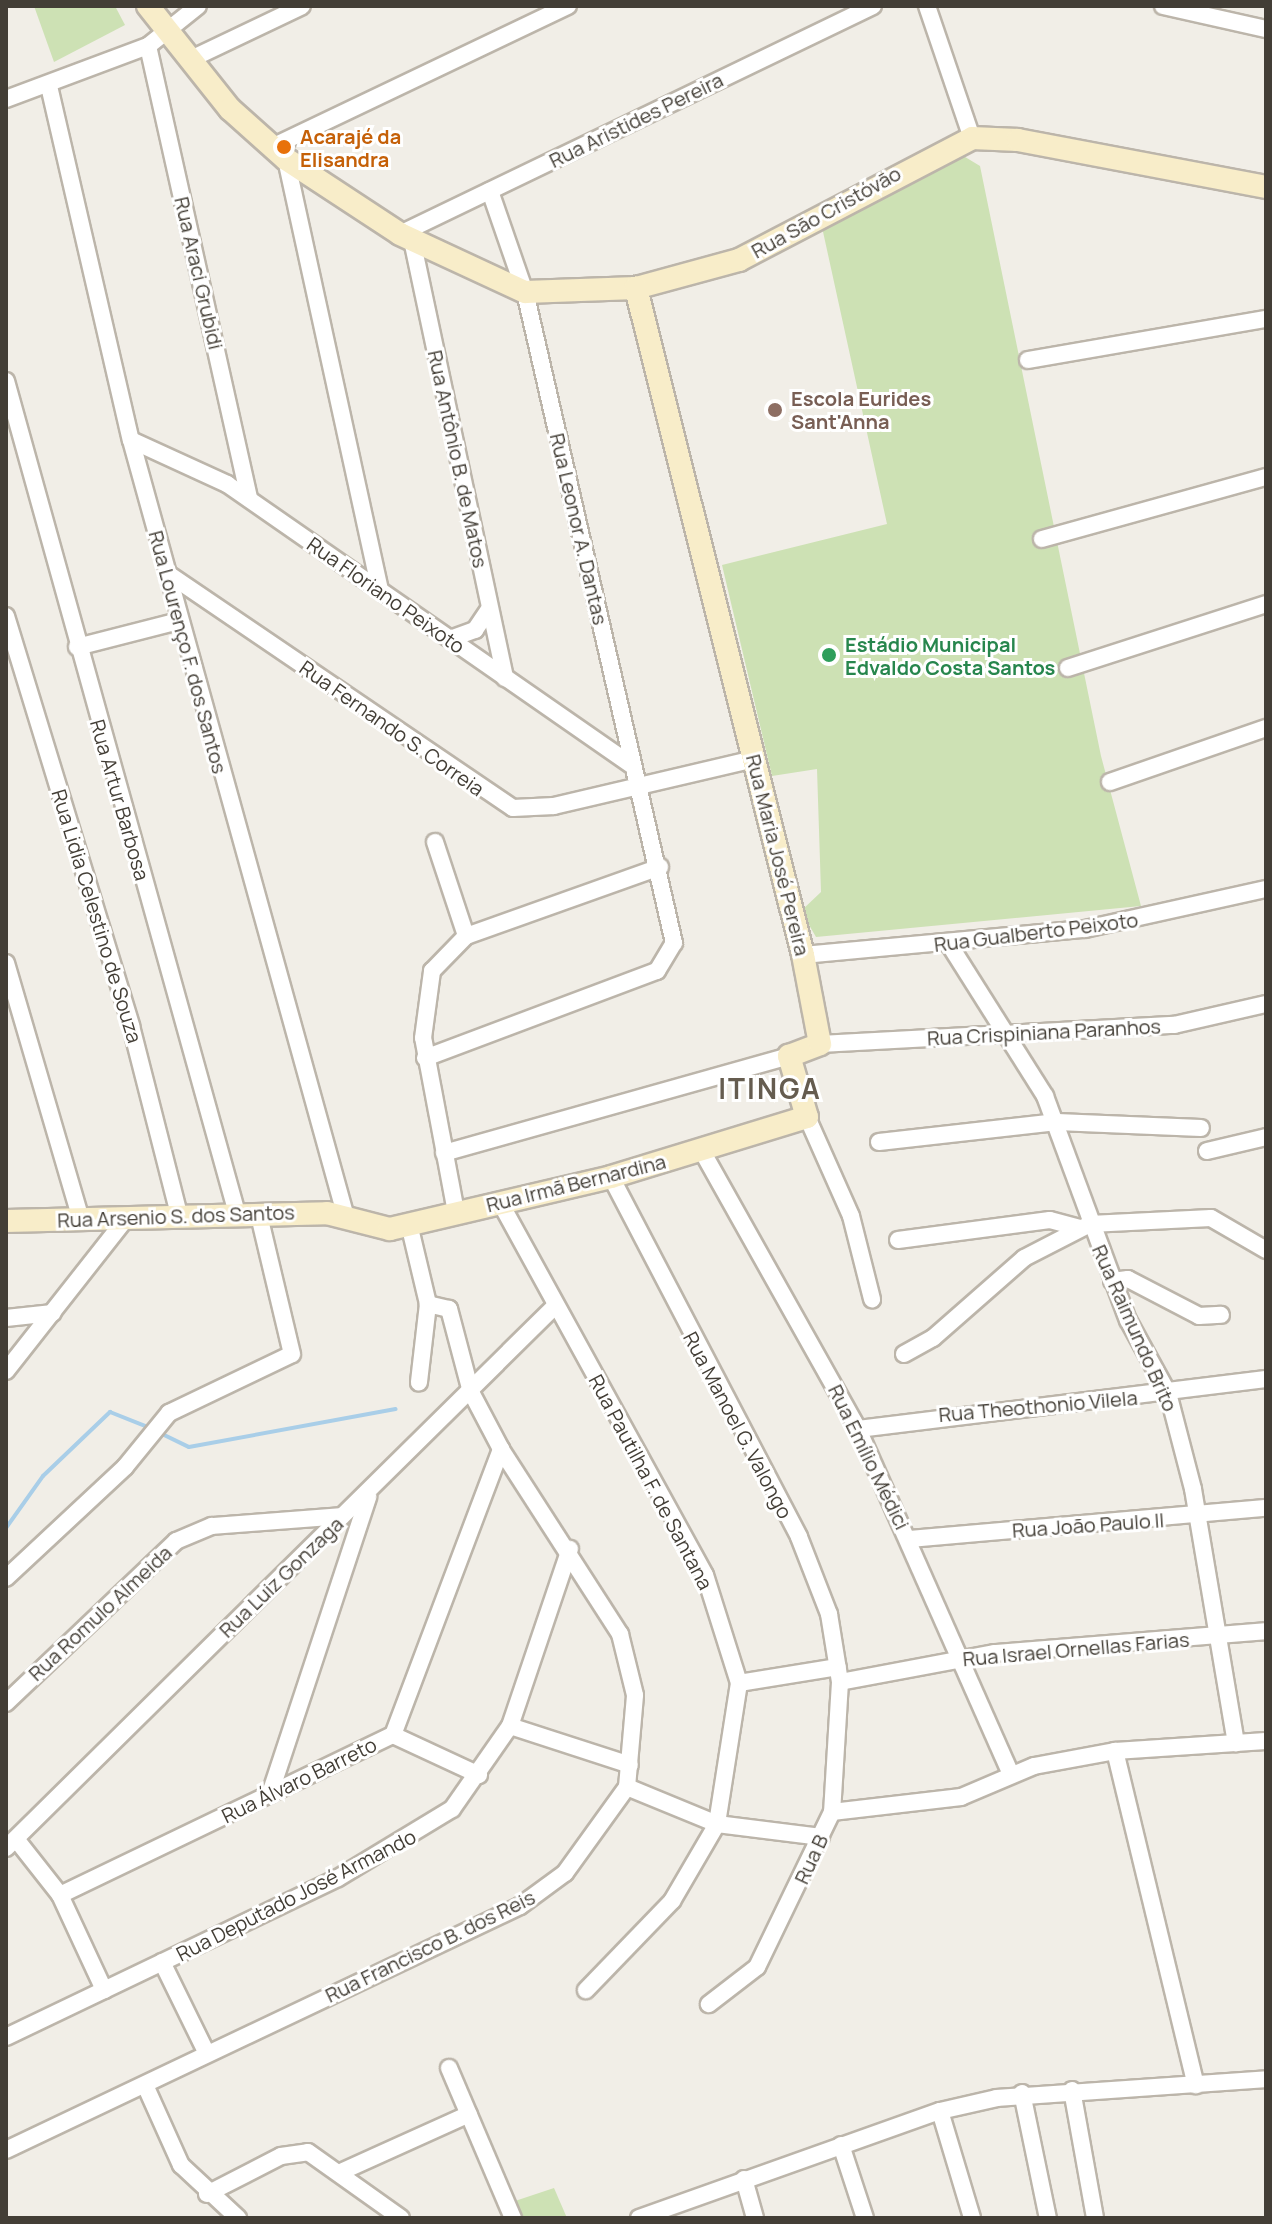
<!DOCTYPE html>
<html>
<head>
<meta charset="utf-8">
<style>
	body { margin:0 }
	#map { position:relative; width:1272px; height:2224px; overflow:hidden; background:#f1eee7; font-family:Manrope,sans-serif }
	div>[style] { position:absolute }
	.green>* { inset:0; background:#cde1b4 }
	.stream>* { height:4px; margin:-2px; padding:0 2px; transform-origin:2px; border-radius:2px; background:#a9cee8 }
	.roads { filter:drop-shadow(2px 0 #bcb5aa) drop-shadow(-2px 0 #bcb5aa) drop-shadow(0 2px #bcb5aa) drop-shadow(0 -2px #bcb5aa) }
	.minor>* { height:16px; margin:-8px; padding:0 8px; transform-origin:8px; border-radius:8px; background:#fff }
	.secondary>* { height:22px; margin:-11px; padding:0 11px; transform-origin:11px; border-radius:11px; background:#f8edc9 }
	.dots>* { width:22px; height:22px; translate:-50% -50%; box-sizing:border-box; border:4px solid #fff; border-radius:50% }
	span { translate:-50% -50%; white-space:nowrap; text-align:center; line-height:1.15; -webkit-text-stroke:6px #fff; paint-order:stroke }
	.street-label { font-size:20px; color:#433e36 }
	.food-label { font-size:20px; color:#c56008; font-weight:700 }
	.left { translate:0 -50%; text-align:left }
	.education-label { font-size:20px; color:#785e54; font-weight:700 }
	.leisure-label { font-size:20px; color:#27864d; font-weight:700 }
	.district-label { font-size:28px; color:#655c4f; font-weight:700; letter-spacing:2px }
	.frame { position:absolute; inset:0; border:8px solid #433e36; pointer-events:none }
</style>
</head>
<body>
<div id="map">
	<div class="green">
		<i style="clip-path:polygon(34px 6px,115px 6px,125px 25px,54px 62px)"></i>
		<i style="clip-path:polygon(947px 146px,980px 166px,1101px 756px,1141px 906px,816px 937px,801px 911px,821px 892px,817px 769px,772px 776px,722px 565px,887px 524px,820px 218px)"></i>
		<i style="clip-path:polygon(554px 2188px,567px 2218px,521px 2218px,515px 2201px)"></i>
	</div>
	<div class="stream">
		<i style="left:158px;top:1432px;width:34px;rotate:26deg"></i>
		<i style="left:189px;top:1447px;width:210px;rotate:-10.4deg"></i>
		<i style="left:6px;top:1528px;width:64px;rotate:-54.6deg"></i>
		<i style="left:43px;top:1476px;width:93px;rotate:-43.7deg"></i>
		<i style="left:110px;top:1412px;width:43px;rotate:21.8deg"></i>
	</div>
	<div class="roads">
		<div class="minor">
			<i style="left:927px;top:6px;width:139px;rotate:71.2deg"></i>
			<i style="left:1163px;top:6px;width:106px;rotate:12.6deg"></i>
			<i style="left:148px;top:46px;width:464px;rotate:77.4deg"></i>
			<i style="left:189px;top:60px;width:125px;rotate:-25.5deg"></i>
			<i style="left:49px;top:86px;width:363px;rotate:77deg"></i>
			<i style="left:131px;top:440px;width:803px;rotate:74.54deg"></i>
			<i style="left:6px;top:99px;width:152px;rotate:-20.5deg"></i>
			<i style="left:148px;top:46px;width:64px;rotate:-38.7deg"></i>
			<i style="left:272px;top:147px;width:328px;rotate:-25.5deg"></i>
			<i style="left:286px;top:159px;width:440px;rotate:77.7deg"></i>
			<i style="left:400px;top:234px;width:525px;rotate:-25.74deg"></i>
			<i style="left:412px;top:240px;width:448px;rotate:78deg"></i>
			<i style="left:1028px;top:360px;width:242px;rotate:-9.8deg"></i>
			<i style="left:6px;top:381px;width:868px;rotate:74.49deg"></i>
			<i style="left:131px;top:440px;width:106px;rotate:24.6deg"></i>
			<i style="left:227px;top:484px;width:494px;rotate:34.8deg"></i>
			<i style="left:1042px;top:539px;width:232px;rotate:-15.5deg"></i>
			<i style="left:167px;top:573px;width:418px;rotate:34.2deg"></i>
			<i style="left:513px;top:808px;width:41px;rotate:-2.8deg"></i>
			<i style="left:554px;top:806px;width:206px;rotate:-13.2deg"></i>
			<i style="left:6px;top:616px;width:429px;rotate:73deg"></i>
			<i style="left:131px;top:1026px;width:198px;rotate:75.7deg"></i>
			<i style="left:450px;top:639px;width:27px;rotate:-20deg"></i>
			<i style="left:475px;top:630px;width:25px;rotate:-56deg"></i>
			<i style="left:77px;top:647px;width:105px;rotate:-14.3deg"></i>
			<i style="left:1068px;top:668px;width:208px;rotate:-17.9deg"></i>
			<i style="left:1110px;top:782px;width:165px;rotate:-19.1deg"></i>
			<i style="left:435px;top:842px;width:99px;rotate:71.7deg"></i>
			<i style="left:949px;top:944px;width:180px;rotate:57.7deg"></i>
			<i style="left:1045px;top:1096px;width:239px;rotate:69.7deg"></i>
			<i style="left:1128px;top:1320px;width:83px;rotate:61.3deg"></i>
			<i style="left:1168px;top:1393px;width:99px;rotate:75.4deg"></i>
			<i style="left:1193px;top:1489px;width:258px;rotate:80.4deg"></i>
			<i style="left:803px;top:955px;width:283px;rotate:-5.3deg"></i>
			<i style="left:1085px;top:929px;width:185px;rotate:-12.5deg"></i>
			<i style="left:6px;top:963px;width:267px;rotate:73.7deg"></i>
			<i style="left:820px;top:1044px;width:355px;rotate:-3.1deg"></i>
			<i style="left:1174px;top:1025px;width:94px;rotate:-12.9deg"></i>
			<i style="left:425px;top:1058px;width:248px;rotate:-20.6deg"></i>
			<i style="left:657px;top:971px;width:33px;rotate:-59deg"></i>
			<i style="left:674px;top:943px;width:668px;rotate:-102.89deg"></i>
			<i style="left:525px;top:292px;width:107px;rotate:-109.1deg"></i>
			<i style="left:807px;top:1117px;width:108px;rotate:66deg"></i>
			<i style="left:851px;top:1216px;width:86px;rotate:75.8deg"></i>
			<i style="left:879px;top:1142px;width:179px;rotate:-6.4deg"></i>
			<i style="left:1057px;top:1122px;width:144px;rotate:2.4deg"></i>
			<i style="left:702px;top:1151px;width:319px;rotate:60.7deg"></i>
			<i style="left:858px;top:1429px;width:377px;rotate:66.1deg"></i>
			<i style="left:1207px;top:1151px;width:61px;rotate:-13.3deg"></i>
			<i style="left:444px;top:1153px;width:358px;rotate:-15.7deg"></i>
			<i style="left:611px;top:1177px;width:406px;rotate:62.4deg"></i>
			<i style="left:799px;top:1537px;width:83px;rotate:68.7deg"></i>
			<i style="left:829px;top:1614px;width:69px;rotate:80.8deg"></i>
			<i style="left:840px;top:1682px;width:130px;rotate:93.5deg"></i>
			<i style="left:832px;top:1812px;width:172px;rotate:115.8deg"></i>
			<i style="left:757px;top:1967px;width:61px;rotate:142.4deg"></i>
			<i style="left:501px;top:1204px;width:423px;rotate:61.2deg"></i>
			<i style="left:705px;top:1575px;width:113px;rotate:72.5deg"></i>
			<i style="left:739px;top:1683px;width:143px;rotate:98.9deg"></i>
			<i style="left:717px;top:1824px;width:89px;rotate:120.3deg"></i>
			<i style="left:672px;top:1901px;width:124px;rotate:134deg"></i>
			<i style="left:456px;top:1212px;width:177px;rotate:-100.7deg"></i>
			<i style="left:423px;top:1038px;width:68px;rotate:-82.3deg"></i>
			<i style="left:432px;top:971px;width:49px;rotate:-45.8deg"></i>
			<i style="left:466px;top:936px;width:206px;rotate:-19.6deg"></i>
			<i style="left:409px;top:1224px;width:82px;rotate:76.6deg"></i>
			<i style="left:428px;top:1304px;width:79px;rotate:96.6deg"></i>
			<i style="left:898px;top:1240px;width:153px;rotate:-7.5deg"></i>
			<i style="left:1050px;top:1220px;width:30px;rotate:15deg"></i>
			<i style="left:1112px;top:1281px;width:16px;rotate:-7deg"></i>
			<i style="left:1128px;top:1279px;width:80px;rotate:27.5deg"></i>
			<i style="left:1199px;top:1316px;width:22px;rotate:-3deg"></i>
			<i style="left:6px;top:1318px;width:47px;rotate:-6.1deg"></i>
			<i style="left:904px;top:1354px;width:33px;rotate:-29deg"></i>
			<i style="left:933px;top:1338px;width:121px;rotate:-41.3deg"></i>
			<i style="left:1024px;top:1258px;width:74px;rotate:-27.3deg"></i>
			<i style="left:1090px;top:1224px;width:121px;rotate:-2.8deg"></i>
			<i style="left:1211px;top:1218px;width:64px;rotate:30.2deg"></i>
			<i style="left:6px;top:1371px;width:192px;rotate:-51.8deg"></i>
			<i style="left:858px;top:1429px;width:411px;rotate:-7deg"></i>
			<i style="left:909px;top:1539px;width:358px;rotate:-5deg"></i>
			<i style="left:6px;top:1578px;width:163px;rotate:-43deg"></i>
			<i style="left:125px;top:1467px;width:70px;rotate:-50.8deg"></i>
			<i style="left:169px;top:1413px;width:136px;rotate:-25.6deg"></i>
			<i style="left:292px;top:1354px;width:142px;rotate:-103.4deg"></i>
			<i style="left:840px;top:1682px;width:158px;rotate:-10.6deg"></i>
			<i style="left:995px;top:1653px;width:272px;rotate:-4.6deg"></i>
			<i style="left:739px;top:1683px;width:100px;rotate:-9.2deg"></i>
			<i style="left:6px;top:1703px;width:235px;rotate:-43.6deg"></i>
			<i style="left:176px;top:1541px;width:39px;rotate:-23deg"></i>
			<i style="left:212px;top:1526px;width:130px;rotate:-4.4deg"></i>
			<i style="left:510px;top:1726px;width:126px;rotate:18deg"></i>
			<i style="left:393px;top:1735px;width:95px;rotate:24.9deg"></i>
			<i style="left:1115px;top:1751px;width:344px;rotate:76.4deg"></i>
			<i style="left:627px;top:1787px;width:97px;rotate:22.3deg"></i>
			<i style="left:717px;top:1824px;width:105px;rotate:7.1deg"></i>
			<i style="left:270px;top:1794px;width:313px;rotate:-71.7deg"></i>
			<i style="left:832px;top:1812px;width:130px;rotate:-6.6deg"></i>
			<i style="left:961px;top:1797px;width:79px;rotate:-23deg"></i>
			<i style="left:1034px;top:1766px;width:82px;rotate:-10.5deg"></i>
			<i style="left:1115px;top:1751px;width:151px;rotate:-3.8deg"></i>
			<i style="left:16px;top:1839px;width:71px;rotate:51.8deg"></i>
			<i style="left:60px;top:1895px;width:105px;rotate:65.1deg"></i>
			<i style="left:6px;top:1848px;width:771px;rotate:-44.63deg"></i>
			<i style="left:60px;top:1895px;width:369px;rotate:-25.7deg"></i>
			<i style="left:393px;top:1735px;width:306px;rotate:-69.3deg"></i>
			<i style="left:162px;top:1962px;width:102px;rotate:63.9deg"></i>
			<i style="left:6px;top:2037px;width:368px;rotate:-25.6deg"></i>
			<i style="left:338px;top:1878px;width:133px;rotate:-31.2deg"></i>
			<i style="left:452px;top:1809px;width:101px;rotate:-55.1deg"></i>
			<i style="left:510px;top:1726px;width:187px;rotate:-71.3deg"></i>
			<i style="left:449px;top:2068px;width:163px;rotate:66.9deg"></i>
			<i style="left:145px;top:2085px;width:88px;rotate:65.8deg"></i>
			<i style="left:181px;top:2165px;width:78px;rotate:42.9deg"></i>
			<i style="left:1072px;top:2090px;width:130px;rotate:79.8deg"></i>
			<i style="left:1022px;top:2093px;width:128px;rotate:78.3deg"></i>
			<i style="left:940px;top:2111px;width:112px;rotate:73.3deg"></i>
			<i style="left:841px;top:2145px;width:77px;rotate:71.8deg"></i>
			<i style="left:6px;top:2150px;width:569px;rotate:-25.39deg"></i>
			<i style="left:520px;top:1906px;width:56px;rotate:-36.3deg"></i>
			<i style="left:565px;top:1873px;width:106px;rotate:-54.2deg"></i>
			<i style="left:627px;top:1787px;width:92px;rotate:-85deg"></i>
			<i style="left:635px;top:1695px;width:63px;rotate:-103.8deg"></i>
			<i style="left:620px;top:1634px;width:220px;rotate:-122.8deg"></i>
			<i style="left:501px;top:1449px;width:64px;rotate:-117.8deg"></i>
			<i style="left:471px;top:1392px;width:86px;rotate:-104.8deg"></i>
			<i style="left:449px;top:1309px;width:22px;rotate:-167deg"></i>
			<i style="left:343px;top:2171px;width:138px;rotate:-24.3deg"></i>
			<i style="left:744px;top:2179px;width:41px;rotate:74.2deg"></i>
			<i style="left:207px;top:2194px;width:83px;rotate:-27.2deg"></i>
			<i style="left:281px;top:2156px;width:27px;rotate:-8deg"></i>
			<i style="left:308px;top:2152px;width:114px;rotate:35.4deg"></i>
			<i style="left:639px;top:2218px;width:319px;rotate:-19.6deg"></i>
			<i style="left:940px;top:2111px;width:58px;rotate:-12.8deg"></i>
			<i style="left:997px;top:2098px;width:270px;rotate:-4deg"></i>
		</div>
		<div class="secondary">
			<i style="left:148px;top:6px;width:132px;rotate:51.5deg"></i>
			<i style="left:230px;top:109px;width:75px;rotate:41.8deg"></i>
			<i style="left:286px;top:159px;width:136px;rotate:33.3deg"></i>
			<i style="left:400px;top:234px;width:138px;rotate:24.9deg"></i>
			<i style="left:525px;top:292px;width:111px;rotate:-2.1deg"></i>
			<i style="left:636px;top:288px;width:107px;rotate:-15.2deg"></i>
			<i style="left:739px;top:260px;width:263px;rotate:-27.6deg"></i>
			<i style="left:972px;top:138px;width:46px;rotate:2.5deg"></i>
			<i style="left:1018px;top:140px;width:252px;rotate:10.7deg"></i>
			<i style="left:6px;top:1221px;width:321px;rotate:-1.4deg"></i>
			<i style="left:327px;top:1213px;width:65px;rotate:14.3deg"></i>
			<i style="left:390px;top:1229px;width:227px;rotate:-13.2deg"></i>
			<i style="left:611px;top:1177px;width:205px;rotate:-17deg"></i>
			<i style="left:807px;top:1117px;width:64px;rotate:-106.4deg"></i>
			<i style="left:789px;top:1056px;width:33px;rotate:-21deg"></i>
			<i style="left:820px;top:1044px;width:91px;rotate:-100.8deg"></i>
			<i style="left:803px;top:955px;width:688px;rotate:-104.06deg"></i>
		</div>
	</div>
	<div class="dots">
		<i style="left:284px;top:147px;background:#e8710a"></i>
		<i style="left:775px;top:410px;background:#8d6e63"></i>
		<i style="left:829px;top:655px;background:#2e9e5b"></i>
	</div>
	<div class="street-label">
		<span style="left:636px;top:120px;rotate:-26deg">Rua Aristides Pereira</span>
		<span style="left:826px;top:212px;rotate:-29deg">Rua São Cristóvão</span>
		<span style="left:199px;top:273px;rotate:77deg">Rua Araci Grubidi</span>
		<span style="left:458px;top:459px;rotate:78deg">Rua Antônio B. de Matos</span>
		<span style="left:579px;top:529px;rotate:77deg">Rua Leonor A. Dantas</span>
		<span style="left:386px;top:595px;rotate:35deg">Rua Floriano Peixoto</span>
		<span style="left:188px;top:652px;rotate:75deg">Rua Lourenço F. dos Santos</span>
		<span style="left:392px;top:728px;rotate:35deg">Rua Fernando S. Correia</span>
		<span style="left:120px;top:800px;rotate:74deg">Rua Artur Barbosa</span>
		<span style="left:778px;top:855px;rotate:76deg">Rua Maria José Pereira</span>
		<span style="left:97px;top:916px;rotate:73deg">Rua Lidia Celestino de Souza</span>
		<span style="left:1036px;top:932px;rotate:-7deg">Rua Gualberto Peixoto</span>
		<span style="left:1044px;top:1032px;rotate:-3deg">Rua Crispiniana Paranhos</span>
		<span style="left:576px;top:1183px;rotate:-14deg">Rua Irmã Bernardina</span>
		<span style="left:176px;top:1216px;rotate:-2deg">Rua Arsenio S. dos Santos</span>
		<span style="left:1135px;top:1328px;rotate:66deg">Rua Raimundo Brito</span>
		<span style="left:1038px;top:1406px;rotate:-5deg">Rua Theothonio Vilela</span>
		<span style="left:738px;top:1425px;rotate:62deg">Rua Manoel G. Valongo</span>
		<span style="left:869px;top:1457px;rotate:64deg">Rua Emílio Médici</span>
		<span style="left:651px;top:1482px;rotate:62deg">Rua Pautilha F. de Santana</span>
		<span style="left:1088px;top:1525px;rotate:-4deg">Rua João Paulo II</span>
		<span style="left:281px;top:1577px;rotate:-44deg">Rua Luiz Gonzaga</span>
		<span style="left:100px;top:1613px;rotate:-43deg">Rua Romulo Almeida</span>
		<span style="left:1076px;top:1649px;rotate:-5deg">Rua Israel Ornellas Farias</span>
		<span style="left:299px;top:1780px;rotate:-26deg">Rua Álvaro Barreto</span>
		<span style="left:811px;top:1859px;rotate:-65deg">Rua B</span>
		<span style="left:296px;top:1895px;rotate:-27deg">Rua Deputado José Armando</span>
		<span style="left:430px;top:1946px;rotate:-26deg">Rua Francisco B. dos Reis</span>
	</div>
	<div class="food-label">
		<span class="left" style="left:300px;top:148px">Acarajé da<br>Elisandra</span>
	</div>
	<div class="education-label">
		<span class="left" style="left:791px;top:410px">Escola Eurides<br>Sant'Anna</span>
	</div>
	<div class="leisure-label">
		<span class="left" style="left:845px;top:656px">Estádio Municipal<br>Edvaldo Costa Santos</span>
	</div>
	<div class="district-label">
		<span style="left:770px;top:1088px">ITINGA</span>
	</div>
	<div class="frame"></div>
</div>
</body>
</html>
